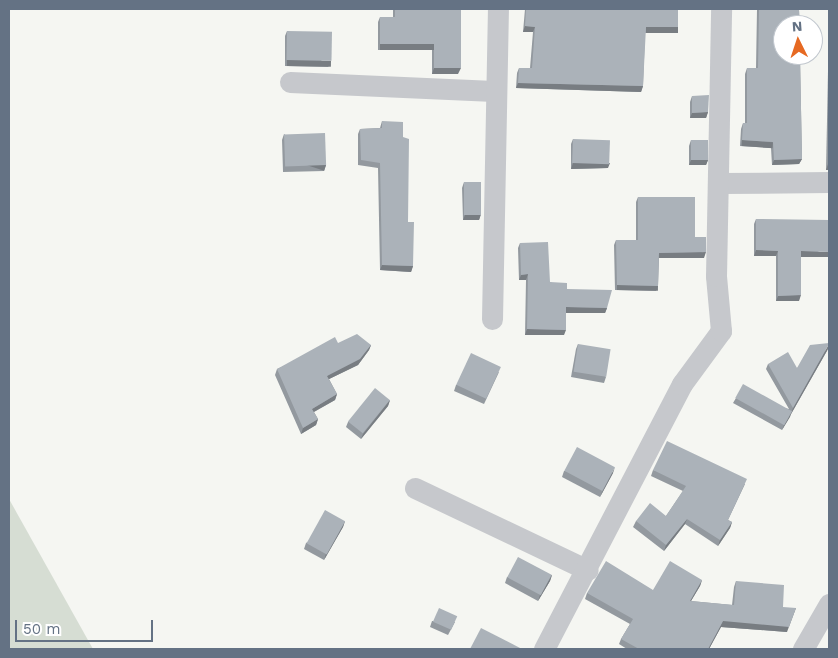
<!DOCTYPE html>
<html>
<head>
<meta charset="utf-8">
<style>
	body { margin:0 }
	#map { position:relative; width:838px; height:658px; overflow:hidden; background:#f5f6f2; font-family:"Work Sans",sans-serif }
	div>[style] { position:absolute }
	.green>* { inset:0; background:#d6ddd3 }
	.street>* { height:21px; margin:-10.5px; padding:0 10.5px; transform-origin:10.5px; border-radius:10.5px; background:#c6c8cc }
	.wall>* { inset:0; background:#93999f }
	.shaded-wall>* { inset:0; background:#787d82; transform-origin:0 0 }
	.building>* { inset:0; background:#abb2b9; transform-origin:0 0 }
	span { translate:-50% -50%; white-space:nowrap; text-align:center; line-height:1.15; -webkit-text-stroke:5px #fff; paint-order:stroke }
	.frame { position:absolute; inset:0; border:10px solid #647284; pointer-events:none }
	.north { position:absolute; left:773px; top:15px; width:50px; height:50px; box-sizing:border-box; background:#fff; border:1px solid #c1c7ce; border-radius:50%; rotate:356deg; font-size:14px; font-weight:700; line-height:20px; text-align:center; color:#647284 }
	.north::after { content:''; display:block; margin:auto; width:18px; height:22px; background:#e66922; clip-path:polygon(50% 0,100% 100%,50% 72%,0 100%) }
	.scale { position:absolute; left:15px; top:620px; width:138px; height:22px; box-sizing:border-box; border:2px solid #647284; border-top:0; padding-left:6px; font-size:15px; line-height:18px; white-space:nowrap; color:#647284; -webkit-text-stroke:4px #fff; paint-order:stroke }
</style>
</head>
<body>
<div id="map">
	<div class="green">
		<i style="clip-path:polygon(9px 499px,93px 649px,9px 649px)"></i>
	</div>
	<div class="street">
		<i style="left:290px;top:82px;width:204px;rotate:2.5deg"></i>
		<i style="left:721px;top:183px;width:108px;rotate:-0.5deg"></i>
		<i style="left:492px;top:319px;width:310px;rotate:-88.9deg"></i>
		<i style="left:415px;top:488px;width:191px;rotate:25.4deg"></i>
		<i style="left:544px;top:649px;width:299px;rotate:-62.5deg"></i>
		<i style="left:682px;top:384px;width:66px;rotate:-53.7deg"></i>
		<i style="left:721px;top:331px;width:55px;rotate:-95.2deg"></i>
		<i style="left:716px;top:276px;width:267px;rotate:-88.9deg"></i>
		<i style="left:803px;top:649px;width:52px;rotate:-60deg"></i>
	</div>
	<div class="wall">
		<i style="clip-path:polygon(393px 9px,461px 9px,458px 74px,432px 74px,432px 50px,378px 50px,378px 22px,380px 17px,393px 17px)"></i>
		<i style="clip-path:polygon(525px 9px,678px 9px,676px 33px,645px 33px,643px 86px,641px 92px,516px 88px,517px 73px,519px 68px,530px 68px,533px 32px,523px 32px)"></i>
		<i style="clip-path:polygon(757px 9px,799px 9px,802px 159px,799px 164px,772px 165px,771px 148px,740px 146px,741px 129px,743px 123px,745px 123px,745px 74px,747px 68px,756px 68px)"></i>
		<i style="clip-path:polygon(287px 31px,329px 67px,285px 66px,285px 36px)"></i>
		<i style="clip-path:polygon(829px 66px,829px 170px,826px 170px,828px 71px)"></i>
		<i style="clip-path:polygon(692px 96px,708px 112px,706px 118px,690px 118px,690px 102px)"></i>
		<i style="clip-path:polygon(382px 121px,403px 137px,408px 222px,413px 266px,411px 272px,380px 270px,378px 168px,358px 165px,358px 134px,360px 129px,380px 128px)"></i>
		<i style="clip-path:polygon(284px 134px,326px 165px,324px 171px,283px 172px,282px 140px)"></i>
		<i style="clip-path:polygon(573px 139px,608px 168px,571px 169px,571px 144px)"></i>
		<i style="clip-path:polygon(691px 140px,708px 160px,706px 165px,689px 165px,689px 146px)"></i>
		<i style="clip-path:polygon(464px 182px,481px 214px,479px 220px,463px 220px,462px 188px)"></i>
		<i style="clip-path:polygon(638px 197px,695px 237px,704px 258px,659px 258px,658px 286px,656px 291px,615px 290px,614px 245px,616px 240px,636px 240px,636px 202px)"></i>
		<i style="clip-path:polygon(756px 219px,829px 257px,801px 257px,799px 301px,776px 301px,776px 256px,754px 256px,754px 224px)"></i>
		<i style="clip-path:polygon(520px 243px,550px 282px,607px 308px,605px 313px,566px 313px,564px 335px,525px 335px,526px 280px,519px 280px,518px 248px)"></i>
		<i style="clip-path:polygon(338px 343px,371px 345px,369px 350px,358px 365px,329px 379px,337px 394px,335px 400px,314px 412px,318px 419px,316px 425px,301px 434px,275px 375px,277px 369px)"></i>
		<i style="clip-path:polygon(578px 344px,606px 377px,604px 383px,571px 377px,576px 349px)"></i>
		<i style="clip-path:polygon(828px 349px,782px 430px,733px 403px,736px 398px,789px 409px,766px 369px,768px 364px,797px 368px)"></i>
		<i style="clip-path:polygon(499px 372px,484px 404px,454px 391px,456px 385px)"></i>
		<i style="clip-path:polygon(390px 400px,388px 406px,361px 439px,346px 427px,348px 422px)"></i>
		<i style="clip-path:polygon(653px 470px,745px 484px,728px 520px,732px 522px,730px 528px,718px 546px,685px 524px,664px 551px,633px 527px,636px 521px,666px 516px,683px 491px,651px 476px)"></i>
		<i style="clip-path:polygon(564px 471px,613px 473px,600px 497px,562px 477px)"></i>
		<i style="clip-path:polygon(345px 521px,343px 527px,324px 560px,304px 549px,306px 543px)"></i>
		<i style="clip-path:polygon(552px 575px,550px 581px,538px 601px,505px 583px,507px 577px)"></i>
		<i style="clip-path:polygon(702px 580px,700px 586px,691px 601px,732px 605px,734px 587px,736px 581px,783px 607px,787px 632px,721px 627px,709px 649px,627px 649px,619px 644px,621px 639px,630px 624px,585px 599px,587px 593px,653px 590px)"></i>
		<i style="clip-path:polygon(432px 621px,455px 622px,448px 635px,430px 627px)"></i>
	</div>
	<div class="shaded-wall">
		<i style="clip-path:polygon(525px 26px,535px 27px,533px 32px,523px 32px)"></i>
		<i style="left:646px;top:27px;width:32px;height:6px"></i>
		<i style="left:380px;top:44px;width:54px;height:6px"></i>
		<i style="left:287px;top:60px;width:44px;height:6px;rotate:1deg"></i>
		<i style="clip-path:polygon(434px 68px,461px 68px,458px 74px,432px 74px)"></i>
		<i style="clip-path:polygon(518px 83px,643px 86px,641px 92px,516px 88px)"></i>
		<i style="clip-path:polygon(708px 112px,706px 118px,690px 118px,692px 113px)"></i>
		<i style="left:742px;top:140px;width:31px;height:6px;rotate:4deg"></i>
		<i style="clip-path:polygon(802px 159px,799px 164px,772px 165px,774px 160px)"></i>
		<i style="clip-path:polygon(691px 160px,708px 160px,706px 165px,689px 165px)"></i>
		<i style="clip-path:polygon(573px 163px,610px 163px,608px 168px,571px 169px)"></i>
		<i style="clip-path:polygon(828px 164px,829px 164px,829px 170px,826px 170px)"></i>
		<i style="left:326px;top:165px;width:6px;height:41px;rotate:108deg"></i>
		<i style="clip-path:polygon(481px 214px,479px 220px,463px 220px,465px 215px)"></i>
		<i style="clip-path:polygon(756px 250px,778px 251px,776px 256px,754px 256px)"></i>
		<i style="clip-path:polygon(801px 251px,829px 252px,829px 257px,799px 257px)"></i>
		<i style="clip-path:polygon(706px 252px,704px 258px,657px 258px,659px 253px)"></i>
		<i style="clip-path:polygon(382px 265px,413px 266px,411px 272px,380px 270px)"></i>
		<i style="clip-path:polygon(528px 274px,526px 280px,519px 280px,521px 275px)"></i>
		<i style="left:617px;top:285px;width:41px;height:5px;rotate:1deg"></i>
		<i style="clip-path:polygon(801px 295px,799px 301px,776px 301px,778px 296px)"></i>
		<i style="clip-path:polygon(566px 307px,607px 308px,605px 313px,564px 313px)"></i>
		<i style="clip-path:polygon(527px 329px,566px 330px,564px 335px,525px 335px)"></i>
		<i style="clip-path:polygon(829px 344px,828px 349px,791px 414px,793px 408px)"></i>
		<i style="clip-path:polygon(371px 345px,369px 350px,358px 365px,325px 381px,327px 376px)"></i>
		<i style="clip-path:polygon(337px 394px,335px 400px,310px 414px,312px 409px)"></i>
		<i style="clip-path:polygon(390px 400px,388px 406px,361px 439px,363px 434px)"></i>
		<i style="clip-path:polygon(792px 411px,790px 417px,782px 430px,784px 425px)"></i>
		<i style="clip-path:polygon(318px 419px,316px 425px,301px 434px,303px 428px)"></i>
		<i style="clip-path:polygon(615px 467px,613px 473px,600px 497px,602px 492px)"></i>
		<i style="clip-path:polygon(687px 519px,685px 524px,664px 551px,666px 545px)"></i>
		<i style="clip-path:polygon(345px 521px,343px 527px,324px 560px,326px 554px)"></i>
		<i style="clip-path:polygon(732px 522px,730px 528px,718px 546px,720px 540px)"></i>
		<i style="clip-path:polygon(552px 575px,550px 581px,538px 601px,540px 595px)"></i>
		<i style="clip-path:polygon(702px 580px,700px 586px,688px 606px,690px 601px)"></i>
		<i style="clip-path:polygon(796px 608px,787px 632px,721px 627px,709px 649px,708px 649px,723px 621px)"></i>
	</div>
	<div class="building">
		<i style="clip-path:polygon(395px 9px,461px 9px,461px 68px,434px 68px,434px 44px,380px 44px,380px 17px,395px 17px)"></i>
		<i style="clip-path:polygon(526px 9px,678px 9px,678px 27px,646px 27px,643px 86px,518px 83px,519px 68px,532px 68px,535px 27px,525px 26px)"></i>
		<i style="clip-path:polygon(759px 9px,799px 9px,800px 25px,783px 25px,783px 55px,800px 55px,802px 159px,774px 160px,773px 142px,742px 140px,743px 123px,747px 123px,747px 68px,758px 68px)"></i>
		<i style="left:287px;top:31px;width:45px;height:29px;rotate:1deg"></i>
		<i style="clip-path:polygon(829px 86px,829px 164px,828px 164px)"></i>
		<i style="clip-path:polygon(709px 95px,708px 112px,692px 113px,692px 96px)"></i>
		<i style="clip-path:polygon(382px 121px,403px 122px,403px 137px,409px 139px,408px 222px,414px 222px,413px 266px,382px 265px,380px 163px,361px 160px,360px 129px,382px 128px)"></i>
		<i style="left:325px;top:133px;width:32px;height:41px;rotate:88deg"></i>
		<i style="left:573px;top:139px;width:37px;height:24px;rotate:2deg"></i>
		<i style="left:691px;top:140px;width:17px;height:20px"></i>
		<i style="left:464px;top:182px;width:17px;height:33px"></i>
		<i style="clip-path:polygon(638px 197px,695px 197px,695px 237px,706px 237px,706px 252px,659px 253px,658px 286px,617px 285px,616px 240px,638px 240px)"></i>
		<i style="clip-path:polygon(756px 219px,829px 220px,829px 252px,801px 251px,801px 295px,778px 296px,778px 251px,756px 250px)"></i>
		<i style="clip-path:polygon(548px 242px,550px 282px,567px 283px,567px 289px,612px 290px,607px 308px,566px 307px,566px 330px,527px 329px,528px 274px,521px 275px,520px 243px)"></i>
		<i style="clip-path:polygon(357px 334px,371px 345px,360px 359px,327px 376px,337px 394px,312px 409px,318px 419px,303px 428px,277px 369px,335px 337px,338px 343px)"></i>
		<i style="clip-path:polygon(829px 343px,829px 344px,793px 408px,768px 364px,788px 352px,797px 368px,810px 345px)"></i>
		<i style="left:578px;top:344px;width:33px;height:28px;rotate:9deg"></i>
		<i style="left:471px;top:353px;width:33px;height:35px;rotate:25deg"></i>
		<i style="left:743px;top:384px;width:56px;height:16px;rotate:29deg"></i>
		<i style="left:375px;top:388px;width:19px;height:43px;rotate:39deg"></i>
		<i style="clip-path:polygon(667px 441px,747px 479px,728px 520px,732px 522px,720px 540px,687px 519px,666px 545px,636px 521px,650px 503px,666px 516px,686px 486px,653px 470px)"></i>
		<i style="left:577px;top:447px;width:43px;height:27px;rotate:28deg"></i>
		<i style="left:325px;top:510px;width:23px;height:38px;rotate:29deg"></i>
		<i style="left:518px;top:557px;width:38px;height:23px;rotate:28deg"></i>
		<i style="clip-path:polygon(606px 561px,653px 590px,670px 561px,702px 580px,690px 601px,734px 605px,736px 581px,784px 585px,783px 607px,796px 608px,789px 627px,723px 621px,708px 649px,639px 649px,621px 639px,633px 619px,587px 593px)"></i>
		<i style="left:439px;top:608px;width:20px;height:15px;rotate:24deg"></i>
		<i style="clip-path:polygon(481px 628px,522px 649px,470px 649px)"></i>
	</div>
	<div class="frame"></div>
	<div class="north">N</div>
	<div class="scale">50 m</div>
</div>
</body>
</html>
